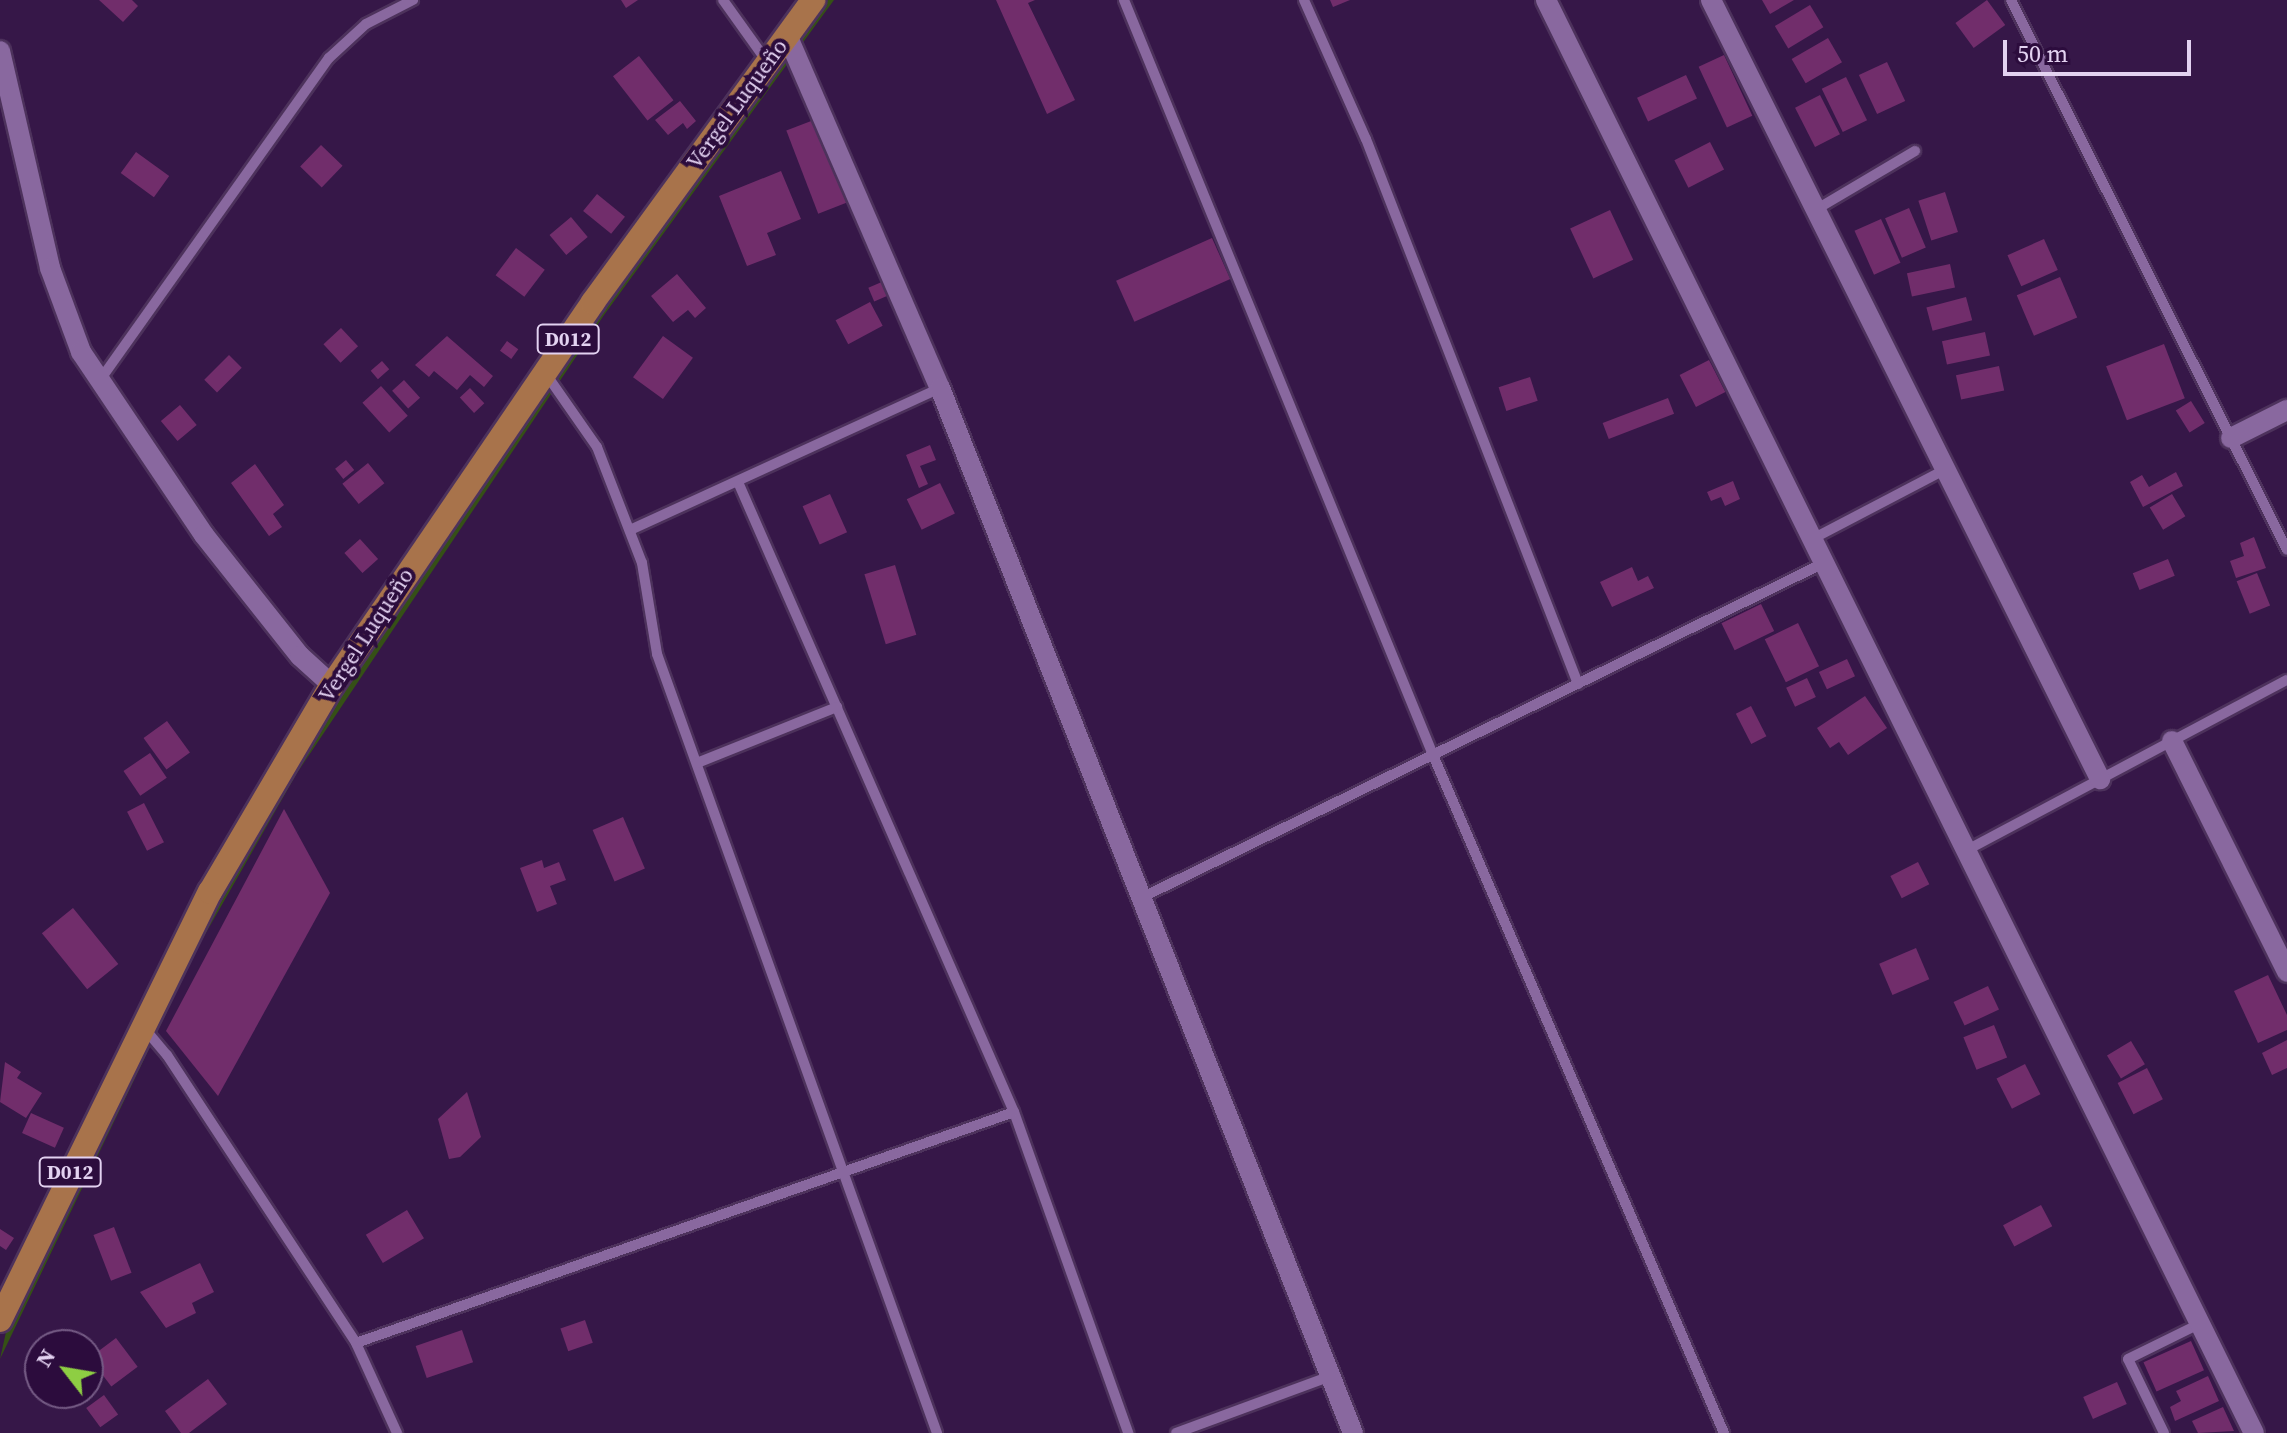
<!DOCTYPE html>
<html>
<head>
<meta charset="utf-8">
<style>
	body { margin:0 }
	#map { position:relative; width:2287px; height:1433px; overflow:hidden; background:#361748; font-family:"Source Serif 4",serif }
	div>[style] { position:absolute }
	.green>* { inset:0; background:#355016 }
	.building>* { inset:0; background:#712d6b; transform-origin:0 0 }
	.roads { filter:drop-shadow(2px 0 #4d325c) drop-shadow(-2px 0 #4d325c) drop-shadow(0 2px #4d325c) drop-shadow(0 -2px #4d325c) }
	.service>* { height:10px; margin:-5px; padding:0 5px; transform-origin:5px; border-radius:5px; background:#89689f }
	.minor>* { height:20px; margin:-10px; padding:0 10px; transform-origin:10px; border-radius:10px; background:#89689f }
	.primary>* { height:24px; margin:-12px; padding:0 12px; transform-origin:12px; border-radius:12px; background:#a8734b }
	span { translate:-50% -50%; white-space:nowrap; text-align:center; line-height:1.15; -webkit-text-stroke:8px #2c0c3d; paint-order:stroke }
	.shield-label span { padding:2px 6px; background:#2c0c3d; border:2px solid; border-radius:6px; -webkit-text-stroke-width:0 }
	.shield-label { font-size:20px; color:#e3d2f1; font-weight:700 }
	.street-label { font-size:22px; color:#e3d2f1 }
	.north { position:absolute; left:24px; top:1329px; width:80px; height:80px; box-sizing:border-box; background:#2c0c3d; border:2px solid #755b85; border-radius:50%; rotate:301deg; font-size:22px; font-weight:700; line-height:32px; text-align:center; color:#e3d2f1 }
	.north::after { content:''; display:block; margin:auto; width:28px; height:36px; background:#8ece43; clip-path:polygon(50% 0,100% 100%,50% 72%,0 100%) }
	.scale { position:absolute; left:2003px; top:40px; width:188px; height:36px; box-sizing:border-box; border:4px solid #e3d2f1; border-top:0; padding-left:10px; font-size:24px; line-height:28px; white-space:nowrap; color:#e3d2f1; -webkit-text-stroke:6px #2c0c3d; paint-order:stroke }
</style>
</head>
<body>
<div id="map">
	<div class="green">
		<i style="clip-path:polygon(828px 0,834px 0,604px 315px,297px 773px,199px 945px,0 1359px,6px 1332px,124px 1082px,221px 892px,331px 708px,600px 312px)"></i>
	</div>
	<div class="building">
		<i style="clip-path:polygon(99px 0,132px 0,138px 6px,123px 22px)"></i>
		<i style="clip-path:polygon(621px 0,638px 0,626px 8px)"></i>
		<i style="clip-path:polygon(996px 0,1035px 0,1028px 3px,1075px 100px,1047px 114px)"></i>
		<i style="clip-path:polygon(1330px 0,1350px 0,1333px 7px)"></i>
		<i style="clip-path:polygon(1762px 0,1794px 0,1770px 14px)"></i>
		<i style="left:1987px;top:0;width:31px;height:39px;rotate:54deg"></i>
		<i style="left:1810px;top:5px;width:26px;height:41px;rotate:59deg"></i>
		<i style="left:1828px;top:38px;width:28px;height:42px;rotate:60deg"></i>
		<i style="left:1724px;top:55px;width:67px;height:28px;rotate:65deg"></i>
		<i style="left:639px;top:56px;width:56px;height:33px;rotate:52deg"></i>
		<i style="left:1887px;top:62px;width:43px;height:31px;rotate:65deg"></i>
		<i style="left:1686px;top:75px;width:26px;height:54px;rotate:65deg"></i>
		<i style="left:1846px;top:77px;width:48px;height:27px;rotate:64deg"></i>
		<i style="left:1820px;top:95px;width:44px;height:28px;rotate:63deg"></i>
		<i style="clip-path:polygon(680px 101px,696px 121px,687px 129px,683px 123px,668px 135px,655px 120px)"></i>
		<i style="left:819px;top:118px;width:89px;height:35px;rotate:69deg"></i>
		<i style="left:1710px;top:142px;width:31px;height:40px;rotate:63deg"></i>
		<i style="left:321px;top:145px;width:30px;height:30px;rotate:44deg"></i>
		<i style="left:136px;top:152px;width:41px;height:26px;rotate:36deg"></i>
		<i style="clip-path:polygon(781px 171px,801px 219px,767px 233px,776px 255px,747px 266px,719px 196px)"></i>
		<i style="left:1945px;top:192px;width:42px;height:28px;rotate:72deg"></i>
		<i style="left:597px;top:194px;width:36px;height:22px;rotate:39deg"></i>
		<i style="left:1909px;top:208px;width:43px;height:26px;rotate:67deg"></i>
		<i style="left:1610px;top:210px;width:55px;height:44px;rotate:65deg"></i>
		<i style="left:571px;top:217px;width:26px;height:28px;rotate:50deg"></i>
		<i style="left:1881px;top:219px;width:48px;height:29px;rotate:66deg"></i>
		<i style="left:1212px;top:238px;width:45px;height:105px;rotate:66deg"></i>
		<i style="left:2044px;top:239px;width:34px;height:40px;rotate:66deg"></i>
		<i style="left:516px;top:248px;width:36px;height:34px;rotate:37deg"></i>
		<i style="left:1950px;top:264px;width:24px;height:44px;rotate:78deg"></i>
		<i style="clip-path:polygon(677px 274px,706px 308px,695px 318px,688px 310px,673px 322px,651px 296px)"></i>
		<i style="left:2060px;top:277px;width:44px;height:47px;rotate:67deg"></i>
		<i style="left:884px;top:281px;width:15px;height:17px;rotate:67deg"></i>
		<i style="left:1966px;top:297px;width:24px;height:41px;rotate:75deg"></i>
		<i style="left:870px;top:302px;width:27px;height:39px;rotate:62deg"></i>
		<i style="left:341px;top:328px;width:25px;height:24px;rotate:47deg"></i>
		<i style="left:1985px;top:332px;width:24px;height:44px;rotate:78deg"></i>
		<i style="clip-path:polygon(447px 336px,493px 376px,484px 387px,470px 375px,457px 390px,434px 371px,429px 377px,415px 365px)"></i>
		<i style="left:663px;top:336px;width:37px;height:51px;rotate:36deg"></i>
		<i style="left:507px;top:341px;width:14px;height:12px;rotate:36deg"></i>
		<i style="left:2164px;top:344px;width:58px;height:62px;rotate:69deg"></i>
		<i style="left:229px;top:355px;width:18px;height:35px;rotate:45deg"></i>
		<i style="left:1709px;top:360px;width:36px;height:33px;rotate:63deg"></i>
		<i style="left:382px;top:361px;width:11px;height:15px;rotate:49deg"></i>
		<i style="left:1999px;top:366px;width:25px;height:44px;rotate:78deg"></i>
		<i style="left:1530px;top:377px;width:25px;height:33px;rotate:72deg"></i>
		<i style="left:404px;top:380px;width:24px;height:16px;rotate:48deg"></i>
		<i style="left:381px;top:386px;width:40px;height:25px;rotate:48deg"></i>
		<i style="left:470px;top:388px;width:21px;height:14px;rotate:47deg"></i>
		<i style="left:1668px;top:398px;width:17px;height:70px;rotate:69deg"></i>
		<i style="left:2191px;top:401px;width:26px;height:18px;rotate:58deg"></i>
		<i style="left:180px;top:405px;width:26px;height:25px;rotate:50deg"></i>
		<i style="clip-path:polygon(930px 445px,936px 460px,920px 466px,928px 484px,919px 488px,906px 455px)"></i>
		<i style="left:346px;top:460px;width:13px;height:14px;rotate:51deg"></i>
		<i style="left:368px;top:463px;width:26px;height:33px;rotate:51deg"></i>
		<i style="clip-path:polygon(255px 464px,284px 505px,273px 514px,282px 527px,269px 536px,231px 483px)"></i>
		<i style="clip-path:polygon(2176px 472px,2183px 486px,2143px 507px,2130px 482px,2142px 475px,2149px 487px)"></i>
		<i style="clip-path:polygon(1733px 481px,1740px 499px,1725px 506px,1721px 497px,1711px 501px,1707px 492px)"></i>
		<i style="left:940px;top:483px;width:34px;height:37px;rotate:64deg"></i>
		<i style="left:830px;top:494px;width:42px;height:30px;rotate:66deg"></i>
		<i style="left:2172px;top:494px;width:26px;height:26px;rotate:59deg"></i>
		<i style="clip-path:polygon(2254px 537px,2266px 568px,2236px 578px,2230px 561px,2244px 556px,2240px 543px)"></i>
		<i style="left:360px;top:539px;width:27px;height:21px;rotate:48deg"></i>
		<i style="left:2168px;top:559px;width:18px;height:38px;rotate:68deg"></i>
		<i style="left:895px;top:565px;width:73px;height:32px;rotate:73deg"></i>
		<i style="clip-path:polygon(1632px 567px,1638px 581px,1648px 576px,1654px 588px,1612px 607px,1600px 582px)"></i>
		<i style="left:2257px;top:573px;width:35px;height:22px;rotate:68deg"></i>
		<i style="left:1761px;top:604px;width:30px;height:44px;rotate:64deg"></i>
		<i style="left:1798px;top:623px;width:48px;height:37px;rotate:64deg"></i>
		<i style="left:1847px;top:659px;width:19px;height:31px;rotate:65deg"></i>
		<i style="left:1807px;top:678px;width:21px;height:23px;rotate:65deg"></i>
		<i style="clip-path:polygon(1865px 696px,1887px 728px,1848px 755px,1839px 742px,1830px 748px,1817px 728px)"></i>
		<i style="left:1751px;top:706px;width:34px;height:17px;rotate:63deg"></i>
		<i style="left:167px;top:721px;width:39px;height:29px;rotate:54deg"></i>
		<i style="left:150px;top:753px;width:30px;height:32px;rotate:56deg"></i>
		<i style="left:144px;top:803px;width:44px;height:19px;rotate:63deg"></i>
		<i style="clip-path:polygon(284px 809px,330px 893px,218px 1096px,166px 1031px)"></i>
		<i style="left:623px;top:817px;width:56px;height:33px;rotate:67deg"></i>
		<i style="clip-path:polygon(542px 860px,544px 868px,559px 862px,566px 880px,550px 886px,557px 904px,537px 912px,520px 868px)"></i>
		<i style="left:1918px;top:862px;width:25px;height:31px;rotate:63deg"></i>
		<i style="left:73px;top:908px;width:72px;height:40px;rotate:51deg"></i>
		<i style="left:1916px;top:948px;width:34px;height:40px;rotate:67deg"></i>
		<i style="clip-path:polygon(2268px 975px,2287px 1015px,2287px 1030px,2258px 1043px,2234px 991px)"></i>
		<i style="left:1988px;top:986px;width:26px;height:38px;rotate:65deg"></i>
		<i style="left:1994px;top:1025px;width:35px;height:33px;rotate:68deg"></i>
		<i style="clip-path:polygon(2287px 1040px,2287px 1068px,2272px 1075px,2262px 1053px)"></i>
		<i style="left:2131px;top:1041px;width:27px;height:28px;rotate:59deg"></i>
		<i style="clip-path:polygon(5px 1062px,21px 1072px,17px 1078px,42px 1093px,26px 1118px,0 1102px)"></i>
		<i style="left:2025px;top:1064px;width:34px;height:32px;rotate:63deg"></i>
		<i style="left:2147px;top:1068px;width:35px;height:33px;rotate:63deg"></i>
		<i style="clip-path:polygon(467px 1092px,481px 1137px,460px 1157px,449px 1159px,438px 1119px)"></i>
		<i style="left:31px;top:1113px;width:36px;height:22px;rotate:24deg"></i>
		<i style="left:2041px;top:1205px;width:24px;height:43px;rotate:62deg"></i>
		<i style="left:407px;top:1210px;width:33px;height:48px;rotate:59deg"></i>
		<i style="left:114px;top:1227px;width:49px;height:22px;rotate:69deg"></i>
		<i style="clip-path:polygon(0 1229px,14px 1238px,6px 1250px,0 1246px)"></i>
		<i style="clip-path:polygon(200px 1263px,214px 1292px,192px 1303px,196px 1313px,166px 1328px,140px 1292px)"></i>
		<i style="left:585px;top:1320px;width:24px;height:26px;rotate:71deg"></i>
		<i style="left:462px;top:1330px;width:34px;height:49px;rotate:71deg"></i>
		<i style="left:116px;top:1338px;width:36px;height:33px;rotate:53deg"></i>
		<i style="left:2191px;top:1341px;width:32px;height:52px;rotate:66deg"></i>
		<i style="clip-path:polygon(2208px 1376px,2219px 1401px,2175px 1421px,2170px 1407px,2181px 1401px,2176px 1391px)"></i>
		<i style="clip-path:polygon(208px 1379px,227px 1404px,189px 1433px,181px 1433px,165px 1411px)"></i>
		<i style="left:2117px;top:1382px;width:24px;height:37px;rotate:66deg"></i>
		<i style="left:104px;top:1395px;width:24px;height:22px;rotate:54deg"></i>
		<i style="clip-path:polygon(2223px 1407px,2234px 1431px,2198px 1433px,2192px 1421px)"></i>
	</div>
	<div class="roads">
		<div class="service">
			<i style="left:723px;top:0;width:74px;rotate:54.4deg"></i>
			<i style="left:1124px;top:0;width:816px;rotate:67.74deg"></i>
			<i style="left:1433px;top:755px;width:738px;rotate:66.77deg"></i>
			<i style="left:1304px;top:0;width:152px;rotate:66deg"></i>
			<i style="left:1366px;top:139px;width:585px;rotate:68.74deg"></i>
			<i style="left:2011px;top:0;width:615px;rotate:63.35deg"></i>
			<i style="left:1817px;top:209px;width:114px;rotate:-30.6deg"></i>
			<i style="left:546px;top:374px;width:89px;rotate:55.1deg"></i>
			<i style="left:597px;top:447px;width:124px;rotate:68.8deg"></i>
			<i style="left:642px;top:563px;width:92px;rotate:80.6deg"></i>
			<i style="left:657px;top:654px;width:828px;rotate:70.23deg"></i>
			<i style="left:100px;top:380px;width:395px;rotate:-54.6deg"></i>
			<i style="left:329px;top:58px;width:50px;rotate:-42.6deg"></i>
			<i style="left:366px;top:24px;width:53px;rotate:-27.1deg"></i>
			<i style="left:738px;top:482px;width:688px;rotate:66.34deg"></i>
			<i style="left:1014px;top:1112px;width:341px;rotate:70.4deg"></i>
			<i style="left:630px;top:530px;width:341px;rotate:-24.6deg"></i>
			<i style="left:1816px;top:537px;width:147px;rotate:-27.6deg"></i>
			<i style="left:697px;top:763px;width:151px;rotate:-21.8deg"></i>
			<i style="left:1967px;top:850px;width:362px;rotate:-28deg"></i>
			<i style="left:1143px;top:897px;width:761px;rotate:-26.13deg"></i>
			<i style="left:145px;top:1029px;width:34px;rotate:50deg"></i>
			<i style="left:167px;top:1055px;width:344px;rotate:56.7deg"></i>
			<i style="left:356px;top:1343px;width:99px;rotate:65.5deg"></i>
			<i style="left:356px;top:1343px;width:697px;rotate:-19.34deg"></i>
			<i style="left:1176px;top:1433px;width:165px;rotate:-20.2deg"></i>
			<i style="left:2164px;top:1433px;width:82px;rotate:-115.9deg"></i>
			<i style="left:2128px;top:1359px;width:79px;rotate:-26.2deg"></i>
		</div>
		<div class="minor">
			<i style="left:1546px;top:0;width:1598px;rotate:63.71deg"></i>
			<i style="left:1711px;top:0;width:871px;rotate:63.46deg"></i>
			<i style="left:787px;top:35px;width:385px;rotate:66.6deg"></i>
			<i style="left:940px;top:388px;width:1124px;rotate:68.44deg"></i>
			<i style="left:0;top:51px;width:223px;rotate:77deg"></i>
			<i style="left:50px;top:268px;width:90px;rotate:69.7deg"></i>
			<i style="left:81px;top:352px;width:220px;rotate:56.1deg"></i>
			<i style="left:204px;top:535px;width:154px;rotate:51.6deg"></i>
			<i style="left:300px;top:656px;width:43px;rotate:42.2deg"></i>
			<i style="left:2231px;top:438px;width:63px;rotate:-26.6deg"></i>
			<i style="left:2172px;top:741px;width:258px;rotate:63.5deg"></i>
		</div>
		<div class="primary">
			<i style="left:0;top:1320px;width:477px;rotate:-63.9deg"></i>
			<i style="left:210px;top:892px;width:240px;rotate:-59.5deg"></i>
			<i style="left:332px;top:685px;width:463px;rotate:-55.7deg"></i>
			<i style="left:593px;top:302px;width:374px;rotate:-53.9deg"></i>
		</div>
	</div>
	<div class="shield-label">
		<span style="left:568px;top:339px">D012</span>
		<span style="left:70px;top:1172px">D012</span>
	</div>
	<div class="street-label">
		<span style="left:737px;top:104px;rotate:-54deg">Vergel Luqueño</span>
		<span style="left:366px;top:635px;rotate:-57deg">Vergel Luqueño</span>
	</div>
	<div class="north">N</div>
	<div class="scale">50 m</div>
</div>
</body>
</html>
